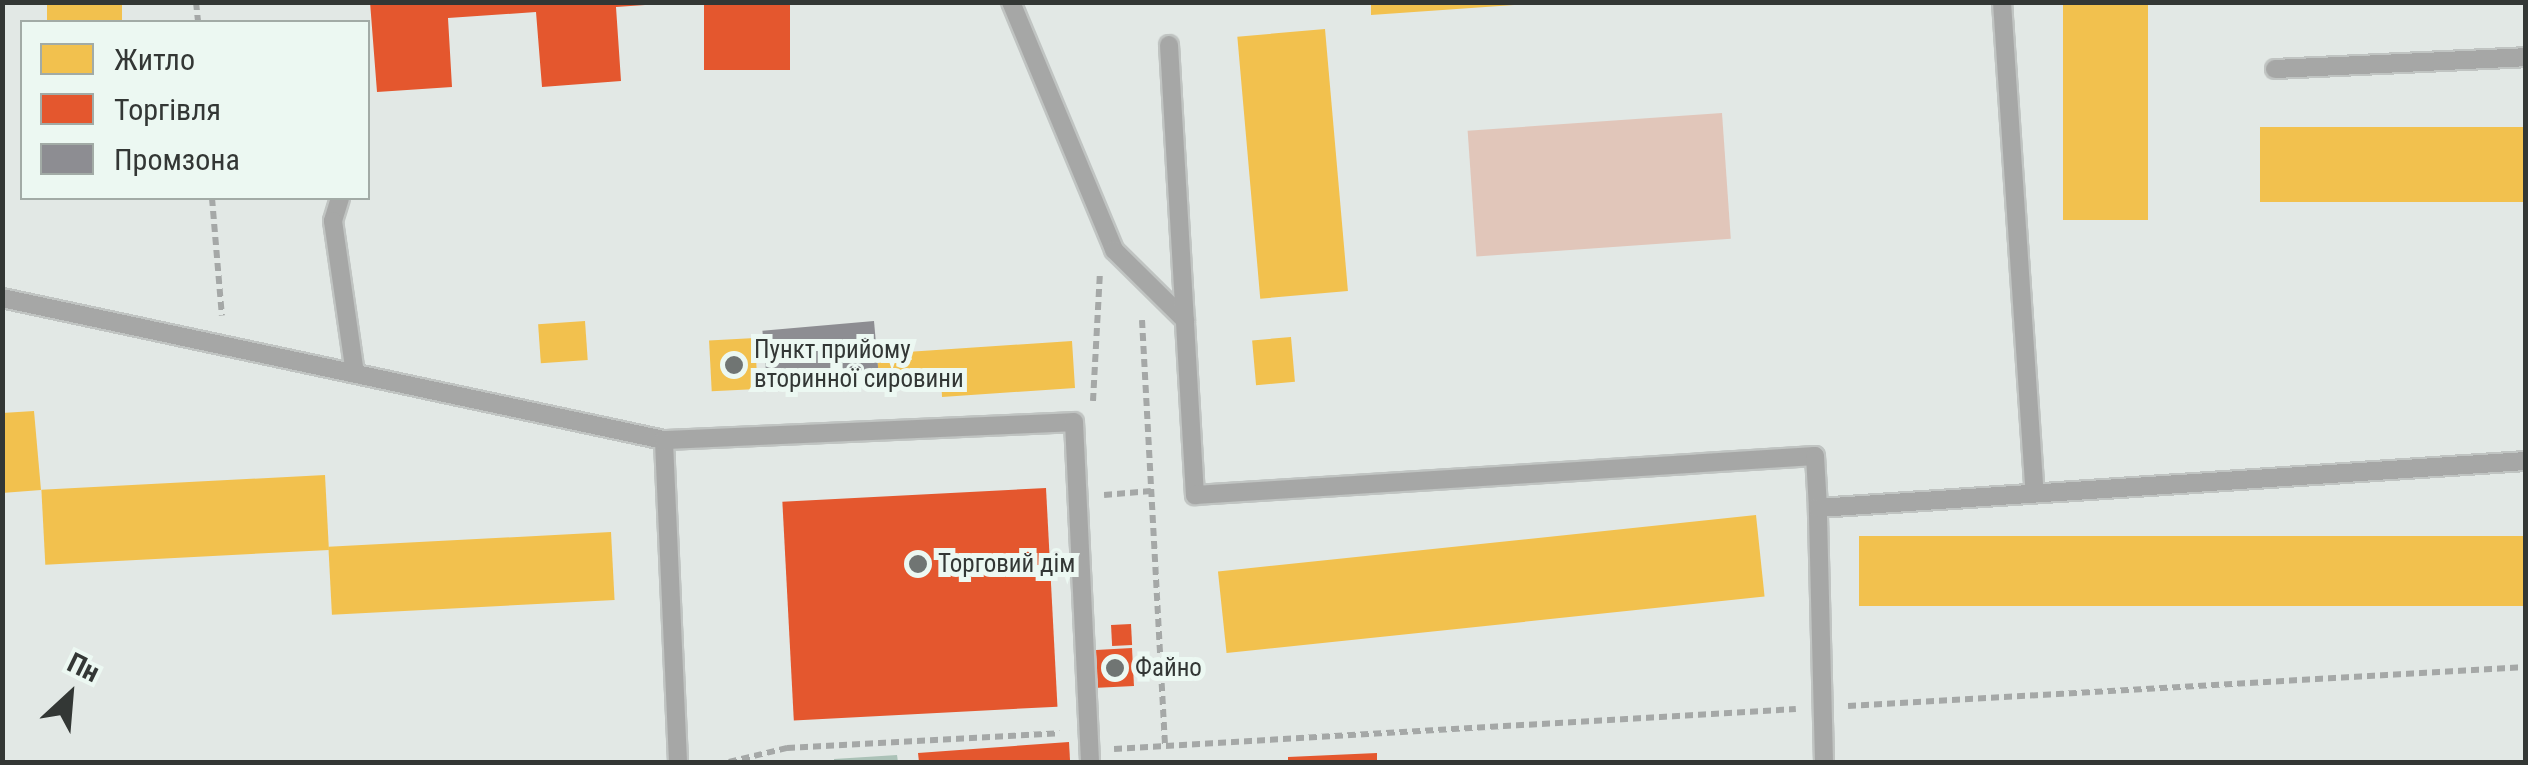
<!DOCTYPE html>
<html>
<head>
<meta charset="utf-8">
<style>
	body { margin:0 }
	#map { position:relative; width:2528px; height:765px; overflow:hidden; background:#e2e8e5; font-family:"Roboto Condensed",sans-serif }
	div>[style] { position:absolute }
	.green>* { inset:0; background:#e1c6ba; transform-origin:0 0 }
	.homes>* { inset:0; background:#f2c14e; transform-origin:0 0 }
	.shops>* { inset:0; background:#e4572e; transform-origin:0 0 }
	.industry>* { inset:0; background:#8d8d92; transform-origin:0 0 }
	.building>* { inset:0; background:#abc2b7 }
	.path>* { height:6px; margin-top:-3px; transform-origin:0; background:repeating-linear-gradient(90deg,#a5a8a7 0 8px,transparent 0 13px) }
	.roads { filter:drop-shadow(2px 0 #c0c4c2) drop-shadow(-2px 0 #c0c4c2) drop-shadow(0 2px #c0c4c2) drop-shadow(0 -2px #c0c4c2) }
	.lane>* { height:18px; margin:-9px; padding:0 9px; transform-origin:9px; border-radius:9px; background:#a6a7a6 }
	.dots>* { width:28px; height:28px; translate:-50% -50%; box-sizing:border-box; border:5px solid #ecf8f2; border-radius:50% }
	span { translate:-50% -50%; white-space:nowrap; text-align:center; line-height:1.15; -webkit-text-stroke:10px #ecf8f2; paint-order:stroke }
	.poi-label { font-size:25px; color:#333735 }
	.left { translate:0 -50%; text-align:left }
	.frame { position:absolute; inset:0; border:5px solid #333735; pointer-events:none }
	.legend { position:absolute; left:20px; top:20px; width:350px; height:180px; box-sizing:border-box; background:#ecf8f2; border:2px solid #a2aba6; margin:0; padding:12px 18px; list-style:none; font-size:30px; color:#333735 }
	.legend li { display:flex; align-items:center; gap:20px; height:50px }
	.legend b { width:50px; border:2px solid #a2aba6 }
	.north { position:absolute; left:20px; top:645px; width:100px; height:100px; -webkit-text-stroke:8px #ecf8f2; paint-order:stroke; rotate:26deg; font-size:28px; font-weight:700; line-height:40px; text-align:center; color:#333735 }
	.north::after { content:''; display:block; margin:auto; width:35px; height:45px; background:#333735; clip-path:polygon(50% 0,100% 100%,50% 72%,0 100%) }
</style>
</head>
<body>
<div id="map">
	<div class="green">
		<i style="left:1722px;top:113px;width:126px;height:255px;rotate:86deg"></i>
	</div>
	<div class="homes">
		<i style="left:47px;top:2px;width:75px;height:20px"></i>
		<i style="clip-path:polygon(1371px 2px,1513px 2px,1514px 5px,1371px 15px)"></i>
		<i style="left:2063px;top:2px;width:85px;height:218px"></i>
		<i style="left:1325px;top:29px;width:263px;height:88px;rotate:85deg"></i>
		<i style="left:2526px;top:127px;width:75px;height:266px;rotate:90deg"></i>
		<i style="left:585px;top:321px;width:39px;height:47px;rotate:86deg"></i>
		<i style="left:1291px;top:337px;width:45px;height:39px;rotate:85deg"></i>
		<i style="left:755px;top:338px;width:51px;height:46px;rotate:87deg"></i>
		<i style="clip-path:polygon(1072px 341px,1075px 388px,942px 397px,941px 377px,879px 381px,877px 354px)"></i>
		<i style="clip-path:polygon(34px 411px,41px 490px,2px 493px,2px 413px)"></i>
		<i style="left:325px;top:475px;width:75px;height:284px;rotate:87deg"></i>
		<i style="left:1756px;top:515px;width:82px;height:541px;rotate:84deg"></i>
		<i style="left:611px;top:532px;width:68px;height:283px;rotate:87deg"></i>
		<i style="left:2526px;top:536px;width:70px;height:667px;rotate:90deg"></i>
	</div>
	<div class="shops">
		<i style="clip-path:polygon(370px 2px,645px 2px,645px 5px,616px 7px,621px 81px,542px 87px,536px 12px,448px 18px,452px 87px,377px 92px)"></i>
		<i style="left:704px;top:2px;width:86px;height:68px"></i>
		<i style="left:1046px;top:488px;width:219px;height:264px;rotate:87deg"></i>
		<i style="left:1131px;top:624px;width:21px;height:20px;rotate:87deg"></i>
		<i style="left:1132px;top:648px;width:38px;height:36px;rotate:87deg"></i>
		<i style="clip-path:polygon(1069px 742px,1070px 760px,919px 762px,918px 753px)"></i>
		<i style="clip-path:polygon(1377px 753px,1377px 762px,1288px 762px,1288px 757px)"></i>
	</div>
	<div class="industry">
		<i style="left:874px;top:321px;width:60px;height:112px;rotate:85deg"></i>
	</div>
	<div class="building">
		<i style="clip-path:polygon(897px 755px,898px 762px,834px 762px,834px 759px)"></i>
	</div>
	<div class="path">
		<i style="left:196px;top:2px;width:20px;rotate:84deg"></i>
		<i style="left:212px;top:198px;width:118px;rotate:85.2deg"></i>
		<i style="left:1142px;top:320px;width:427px;rotate:86.9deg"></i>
		<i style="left:1093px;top:401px;width:129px;rotate:-86.9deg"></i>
		<i style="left:1104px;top:495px;width:47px;rotate:-4.9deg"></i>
		<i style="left:1848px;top:706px;width:679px;rotate:-3.29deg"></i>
		<i style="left:1114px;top:749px;width:683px;rotate:-3.36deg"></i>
		<i style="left:729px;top:762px;width:60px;rotate:-13.6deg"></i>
		<i style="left:787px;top:748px;width:273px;rotate:-3.1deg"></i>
	</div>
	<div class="roads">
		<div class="lane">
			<i style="left:1011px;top:2px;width:269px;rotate:67.4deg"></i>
			<i style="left:1114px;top:250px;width:100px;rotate:44.6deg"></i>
			<i style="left:2002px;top:2px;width:492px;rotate:86.2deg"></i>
			<i style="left:1169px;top:45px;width:451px;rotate:86.7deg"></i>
			<i style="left:1195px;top:495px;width:621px;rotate:-3.6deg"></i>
			<i style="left:1815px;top:456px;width:52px;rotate:86.7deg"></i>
			<i style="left:2275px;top:69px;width:251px;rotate:-2.7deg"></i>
			<i style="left:340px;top:198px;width:24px;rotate:107deg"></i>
			<i style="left:333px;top:221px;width:154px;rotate:81.8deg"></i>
			<i style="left:2px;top:298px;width:677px;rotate:12.11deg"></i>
			<i style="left:678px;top:762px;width:322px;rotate:-92.5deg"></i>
			<i style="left:664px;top:440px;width:410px;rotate:-2.5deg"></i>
			<i style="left:1074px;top:422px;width:340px;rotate:87.3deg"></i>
			<i style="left:1824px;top:762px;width:254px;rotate:-91.4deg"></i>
			<i style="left:1818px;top:508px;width:710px;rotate:-3.8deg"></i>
		</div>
	</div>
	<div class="dots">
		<i style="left:734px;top:365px;background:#707573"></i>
		<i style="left:918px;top:564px;background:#707573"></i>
		<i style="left:1115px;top:668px;background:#707573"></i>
	</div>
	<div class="poi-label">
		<span class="left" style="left:754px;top:365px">Пункт прийому<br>вторинної сировини</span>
		<span class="left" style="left:938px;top:564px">Торговий дім</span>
		<span class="left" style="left:1135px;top:668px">Файно</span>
	</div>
	<div class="frame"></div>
	<ul class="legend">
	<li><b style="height:28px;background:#f2c14e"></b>Житло</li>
	<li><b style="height:28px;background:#e4572e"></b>Торгівля</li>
	<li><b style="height:28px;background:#8d8d92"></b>Промзона</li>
	</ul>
	<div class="north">Пн</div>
</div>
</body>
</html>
